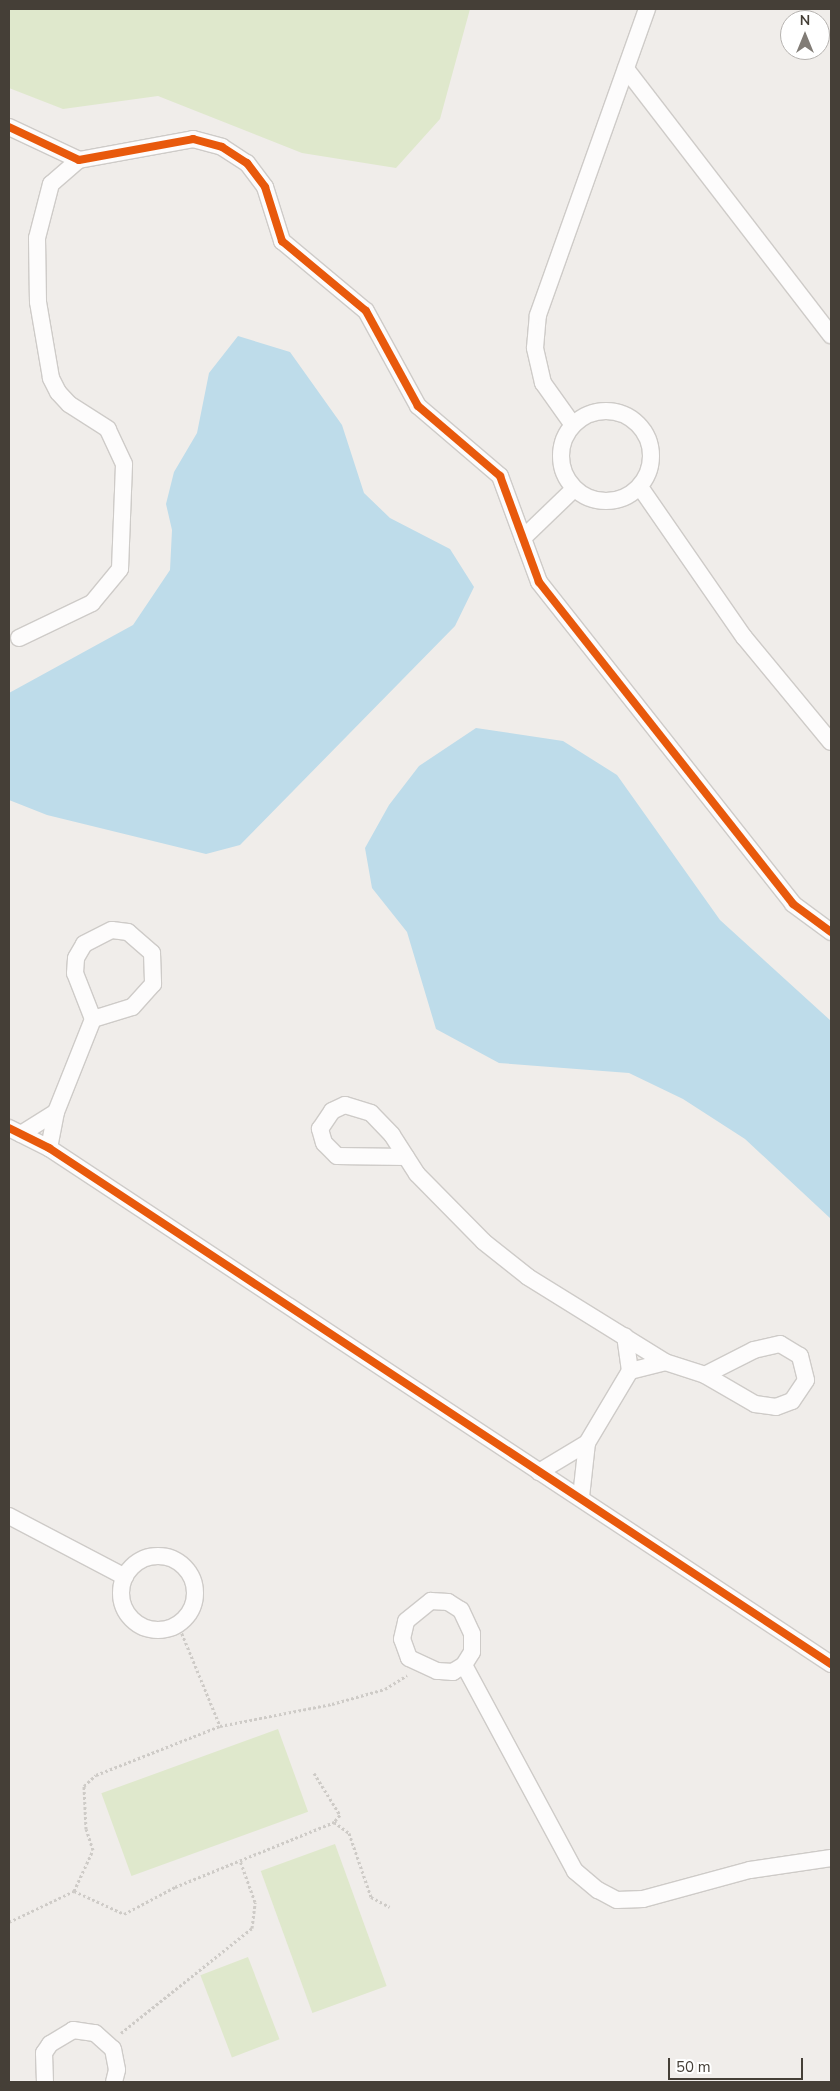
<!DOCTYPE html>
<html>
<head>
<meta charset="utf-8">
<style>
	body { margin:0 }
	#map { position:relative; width:840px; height:2091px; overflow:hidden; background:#f0edea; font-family:"Nunito Sans",sans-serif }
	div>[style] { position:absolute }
	.green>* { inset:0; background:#dfe8cc; transform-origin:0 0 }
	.water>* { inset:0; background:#bedcea }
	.path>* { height:3px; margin-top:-1.5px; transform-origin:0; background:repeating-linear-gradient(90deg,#cecbc7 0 2.5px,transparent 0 5px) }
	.roads { filter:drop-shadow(1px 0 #cecbc8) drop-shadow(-1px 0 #cecbc8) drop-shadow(0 1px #cecbc8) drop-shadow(0 -1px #cecbc8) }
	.street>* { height:16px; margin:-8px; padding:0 8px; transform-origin:8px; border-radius:8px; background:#fdfcfc }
	.street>.ring { margin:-8px; padding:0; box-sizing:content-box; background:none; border:16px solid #fdfcfc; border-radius:50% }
	.cycleway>* { height:8px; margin:-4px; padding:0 4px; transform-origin:4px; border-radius:4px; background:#e8590c }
	span { translate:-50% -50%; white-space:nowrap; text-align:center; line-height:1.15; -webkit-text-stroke:4.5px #fff; paint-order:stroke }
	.frame { position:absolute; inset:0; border:10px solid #453f37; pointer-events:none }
	.north { position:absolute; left:780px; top:10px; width:50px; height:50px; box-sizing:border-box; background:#fff; border:1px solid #b5b2af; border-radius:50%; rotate:0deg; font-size:14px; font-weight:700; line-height:20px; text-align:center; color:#453f37 }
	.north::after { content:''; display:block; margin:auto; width:18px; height:22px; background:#817c76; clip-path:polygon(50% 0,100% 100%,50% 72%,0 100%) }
	.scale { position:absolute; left:668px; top:2058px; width:135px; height:22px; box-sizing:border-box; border:2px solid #453f37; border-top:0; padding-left:6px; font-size:15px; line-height:18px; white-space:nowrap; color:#453f37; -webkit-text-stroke:4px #fff; paint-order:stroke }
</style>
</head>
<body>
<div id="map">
	<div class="green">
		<i style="clip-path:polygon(9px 9px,470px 9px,440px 119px,396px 168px,302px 153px,158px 96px,63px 109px,9px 88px)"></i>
		<i style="left:278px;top:1729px;width:88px;height:188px;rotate:70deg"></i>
		<i style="left:335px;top:1844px;width:151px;height:79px;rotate:70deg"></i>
		<i style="left:248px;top:1957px;width:88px;height:51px;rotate:69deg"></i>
	</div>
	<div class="water">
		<i style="clip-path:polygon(238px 336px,290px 352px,342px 425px,364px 493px,390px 518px,450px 549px,474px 587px,455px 626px,240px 845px,206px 854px,47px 815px,9px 800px,9px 693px,133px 625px,170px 570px,172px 530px,166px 504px,174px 472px,197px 433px,209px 373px)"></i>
		<i style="clip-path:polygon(476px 728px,563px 741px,617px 775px,720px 920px,831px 1021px,831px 1219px,745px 1139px,683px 1099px,629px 1073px,499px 1063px,436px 1029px,407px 932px,372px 888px,365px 848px,389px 805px,419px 766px)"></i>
	</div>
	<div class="path">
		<i style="left:178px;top:1624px;width:110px;rotate:67.6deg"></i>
		<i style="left:314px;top:1773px;width:49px;rotate:58.2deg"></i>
		<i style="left:340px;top:1815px;width:9px;rotate:131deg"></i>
		<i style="left:74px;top:1891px;width:55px;rotate:24.7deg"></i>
		<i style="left:124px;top:1914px;width:58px;rotate:-27.9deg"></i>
		<i style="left:175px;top:1887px;width:172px;rotate:-22.2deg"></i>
		<i style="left:334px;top:1822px;width:19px;rotate:36deg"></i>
		<i style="left:349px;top:1833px;width:68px;rotate:71deg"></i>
		<i style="left:371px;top:1897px;width:21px;rotate:28deg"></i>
		<i style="left:9px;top:1922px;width:72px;rotate:-25.5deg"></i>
		<i style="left:74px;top:1891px;width:45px;rotate:-65.1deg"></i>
		<i style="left:93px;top:1850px;width:22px;rotate:-108deg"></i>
		<i style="left:86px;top:1829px;width:43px;rotate:-92.7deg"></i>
		<i style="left:84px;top:1786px;width:16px;rotate:-43deg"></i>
		<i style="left:96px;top:1775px;width:133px;rotate:-21.6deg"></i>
		<i style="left:220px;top:1726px;width:114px;rotate:-11.1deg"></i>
		<i style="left:332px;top:1704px;width:55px;rotate:-15.8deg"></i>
		<i style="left:385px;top:1689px;width:26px;rotate:-32deg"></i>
		<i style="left:121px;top:2033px;width:168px;rotate:-38.7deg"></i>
		<i style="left:252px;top:1928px;width:26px;rotate:-83deg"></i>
		<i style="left:255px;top:1902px;width:45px;rotate:-109.7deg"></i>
	</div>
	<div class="roads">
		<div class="street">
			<i style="left:626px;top:69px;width:336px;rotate:52.4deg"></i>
			<i style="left:9px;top:127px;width:77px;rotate:25.2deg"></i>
			<i style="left:79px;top:160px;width:116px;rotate:-10.4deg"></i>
			<i style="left:193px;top:139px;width:30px;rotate:15deg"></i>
			<i style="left:222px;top:147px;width:30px;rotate:33deg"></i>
			<i style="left:247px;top:163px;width:30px;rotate:53deg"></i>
			<i style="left:265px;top:187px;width:57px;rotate:72.5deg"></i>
			<i style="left:282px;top:241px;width:109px;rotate:39.8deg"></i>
			<i style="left:366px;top:311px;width:108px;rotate:61.3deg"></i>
			<i style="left:418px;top:406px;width:108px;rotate:40.5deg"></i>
			<i style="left:500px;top:476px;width:113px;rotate:69.8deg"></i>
			<i style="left:539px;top:582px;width:410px;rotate:51.7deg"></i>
			<i style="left:793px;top:904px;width:47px;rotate:36.4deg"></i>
			<i class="ring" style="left:561px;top:411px;width:74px;height:74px"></i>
			<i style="left:573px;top:425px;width:52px;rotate:-125.5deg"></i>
			<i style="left:543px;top:383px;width:36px;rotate:-103deg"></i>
			<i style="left:535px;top:348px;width:33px;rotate:-85deg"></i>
			<i style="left:538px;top:315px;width:325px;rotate:-70.4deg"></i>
			<i style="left:640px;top:487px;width:183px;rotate:55.3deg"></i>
			<i style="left:744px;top:637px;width:136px;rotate:50.4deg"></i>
			<i style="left:523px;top:538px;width:71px;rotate:-43.9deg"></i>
			<i style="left:19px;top:638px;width:81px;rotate:-25.6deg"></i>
			<i style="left:92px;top:603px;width:44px;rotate:-50.5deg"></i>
			<i style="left:120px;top:569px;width:105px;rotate:-87.8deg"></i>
			<i style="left:124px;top:464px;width:38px;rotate:-115deg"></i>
			<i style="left:108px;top:429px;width:46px;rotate:-147.3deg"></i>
			<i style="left:69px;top:404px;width:16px;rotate:-133deg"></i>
			<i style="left:58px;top:392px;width:16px;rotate:-117deg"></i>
			<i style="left:51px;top:378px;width:77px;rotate:-99.7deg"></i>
			<i style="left:38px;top:302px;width:64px;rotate:-90.9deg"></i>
			<i style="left:37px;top:238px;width:56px;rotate:-75.5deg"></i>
			<i style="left:51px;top:184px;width:37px;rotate:-41deg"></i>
			<i style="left:112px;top:930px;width:16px;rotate:7deg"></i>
			<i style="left:128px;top:932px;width:32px;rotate:41deg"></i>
			<i style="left:152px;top:953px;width:31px;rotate:88deg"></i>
			<i style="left:153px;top:984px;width:31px;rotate:132deg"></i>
			<i style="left:132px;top:1007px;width:41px;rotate:162.9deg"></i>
			<i style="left:93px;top:1019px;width:49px;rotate:-111.4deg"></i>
			<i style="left:75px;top:973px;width:15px;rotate:-86deg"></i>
			<i style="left:76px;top:958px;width:16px;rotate:-60deg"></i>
			<i style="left:84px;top:944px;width:31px;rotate:-27deg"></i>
			<i style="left:9px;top:1128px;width:45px;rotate:26.6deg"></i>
			<i style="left:49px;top:1148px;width:937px;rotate:33.42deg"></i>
			<i style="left:21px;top:1134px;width:41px;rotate:-32.2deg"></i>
			<i style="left:49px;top:1148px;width:37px;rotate:-79deg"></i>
			<i style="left:56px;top:1112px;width:100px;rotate:-68.3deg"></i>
			<i style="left:406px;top:1157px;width:69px;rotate:-179.2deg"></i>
			<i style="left:337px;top:1156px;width:18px;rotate:-135deg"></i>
			<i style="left:324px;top:1143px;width:15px;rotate:-106deg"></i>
			<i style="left:320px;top:1129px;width:22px;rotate:-56deg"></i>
			<i style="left:332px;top:1111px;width:14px;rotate:-25deg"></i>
			<i style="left:345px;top:1105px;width:27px;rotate:17deg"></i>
			<i style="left:371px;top:1113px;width:30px;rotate:46deg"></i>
			<i style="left:392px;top:1135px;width:46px;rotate:57.3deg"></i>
			<i style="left:417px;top:1174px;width:95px;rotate:45.4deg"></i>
			<i style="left:484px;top:1242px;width:56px;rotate:38.5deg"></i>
			<i style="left:528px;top:1277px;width:161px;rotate:31.8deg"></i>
			<i style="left:665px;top:1362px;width:42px;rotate:18deg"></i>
			<i style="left:705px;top:1375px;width:58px;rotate:30.1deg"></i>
			<i style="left:755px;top:1404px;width:21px;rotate:8deg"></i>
			<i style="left:776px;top:1407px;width:17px;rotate:-21deg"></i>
			<i style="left:792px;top:1401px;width:25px;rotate:-56deg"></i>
			<i style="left:806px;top:1380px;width:25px;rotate:-104deg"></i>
			<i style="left:800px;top:1356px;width:23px;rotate:-149deg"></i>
			<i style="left:780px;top:1344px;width:27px;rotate:167deg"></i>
			<i style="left:754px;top:1350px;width:55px;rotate:153deg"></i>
			<i style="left:630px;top:1371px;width:36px;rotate:-14deg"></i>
			<i style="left:539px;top:1472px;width:56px;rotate:-31.1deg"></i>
			<i style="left:581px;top:1497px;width:54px;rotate:-83.7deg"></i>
			<i style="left:587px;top:1443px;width:84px;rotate:-59.2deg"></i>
			<i style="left:630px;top:1371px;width:35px;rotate:-98deg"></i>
			<i style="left:9px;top:1516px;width:131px;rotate:27.7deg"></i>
			<i class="ring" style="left:121px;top:1556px;width:58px;height:58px"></i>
			<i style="left:464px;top:1665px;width:13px;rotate:148deg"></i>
			<i style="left:453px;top:1672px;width:16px;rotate:-176deg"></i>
			<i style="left:437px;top:1671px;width:31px;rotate:-155deg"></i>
			<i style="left:409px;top:1658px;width:20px;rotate:-110deg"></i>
			<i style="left:402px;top:1639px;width:18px;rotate:-77deg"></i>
			<i style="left:406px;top:1621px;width:32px;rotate:-39deg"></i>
			<i style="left:431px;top:1601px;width:17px;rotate:3deg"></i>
			<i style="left:448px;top:1602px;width:15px;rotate:32deg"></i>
			<i style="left:461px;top:1610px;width:26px;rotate:65deg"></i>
			<i style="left:472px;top:1634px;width:18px;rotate:90deg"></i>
			<i style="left:472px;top:1652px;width:15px;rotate:122deg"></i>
			<i style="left:464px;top:1665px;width:234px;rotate:61.7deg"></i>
			<i style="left:575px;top:1871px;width:30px;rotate:40deg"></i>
			<i style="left:598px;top:1890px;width:21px;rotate:28deg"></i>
			<i style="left:617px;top:1900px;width:26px;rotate:-2deg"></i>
			<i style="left:643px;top:1899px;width:111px;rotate:-15.2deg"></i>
			<i style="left:750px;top:1870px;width:82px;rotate:-8.4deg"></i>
			<i style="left:45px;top:2082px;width:29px;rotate:-92deg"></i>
			<i style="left:44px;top:2053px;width:11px;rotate:-56deg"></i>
			<i style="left:50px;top:2044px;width:27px;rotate:-31deg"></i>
			<i style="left:73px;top:2030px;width:22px;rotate:8deg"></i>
			<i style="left:95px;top:2033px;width:24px;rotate:42deg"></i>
			<i style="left:113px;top:2049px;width:21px;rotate:79deg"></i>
			<i style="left:117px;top:2070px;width:12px;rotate:104deg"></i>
		</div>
	</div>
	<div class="cycleway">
		<i style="left:9px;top:127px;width:77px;rotate:25.2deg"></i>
		<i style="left:79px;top:160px;width:116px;rotate:-10.4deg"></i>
		<i style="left:193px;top:139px;width:30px;rotate:15deg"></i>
		<i style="left:222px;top:147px;width:30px;rotate:33deg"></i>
		<i style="left:247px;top:163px;width:30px;rotate:53deg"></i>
		<i style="left:265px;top:187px;width:57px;rotate:72.5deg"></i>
		<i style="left:282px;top:241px;width:109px;rotate:39.8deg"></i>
		<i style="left:366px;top:311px;width:108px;rotate:61.3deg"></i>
		<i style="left:418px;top:406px;width:108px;rotate:40.5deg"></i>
		<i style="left:500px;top:476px;width:113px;rotate:69.8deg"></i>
		<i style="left:539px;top:582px;width:410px;rotate:51.7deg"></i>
		<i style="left:793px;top:904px;width:47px;rotate:36.4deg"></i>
		<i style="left:9px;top:1128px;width:45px;rotate:26.6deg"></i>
		<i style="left:49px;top:1148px;width:937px;rotate:33.42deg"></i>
	</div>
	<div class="frame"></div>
	<div class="north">N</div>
	<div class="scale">50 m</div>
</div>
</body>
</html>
